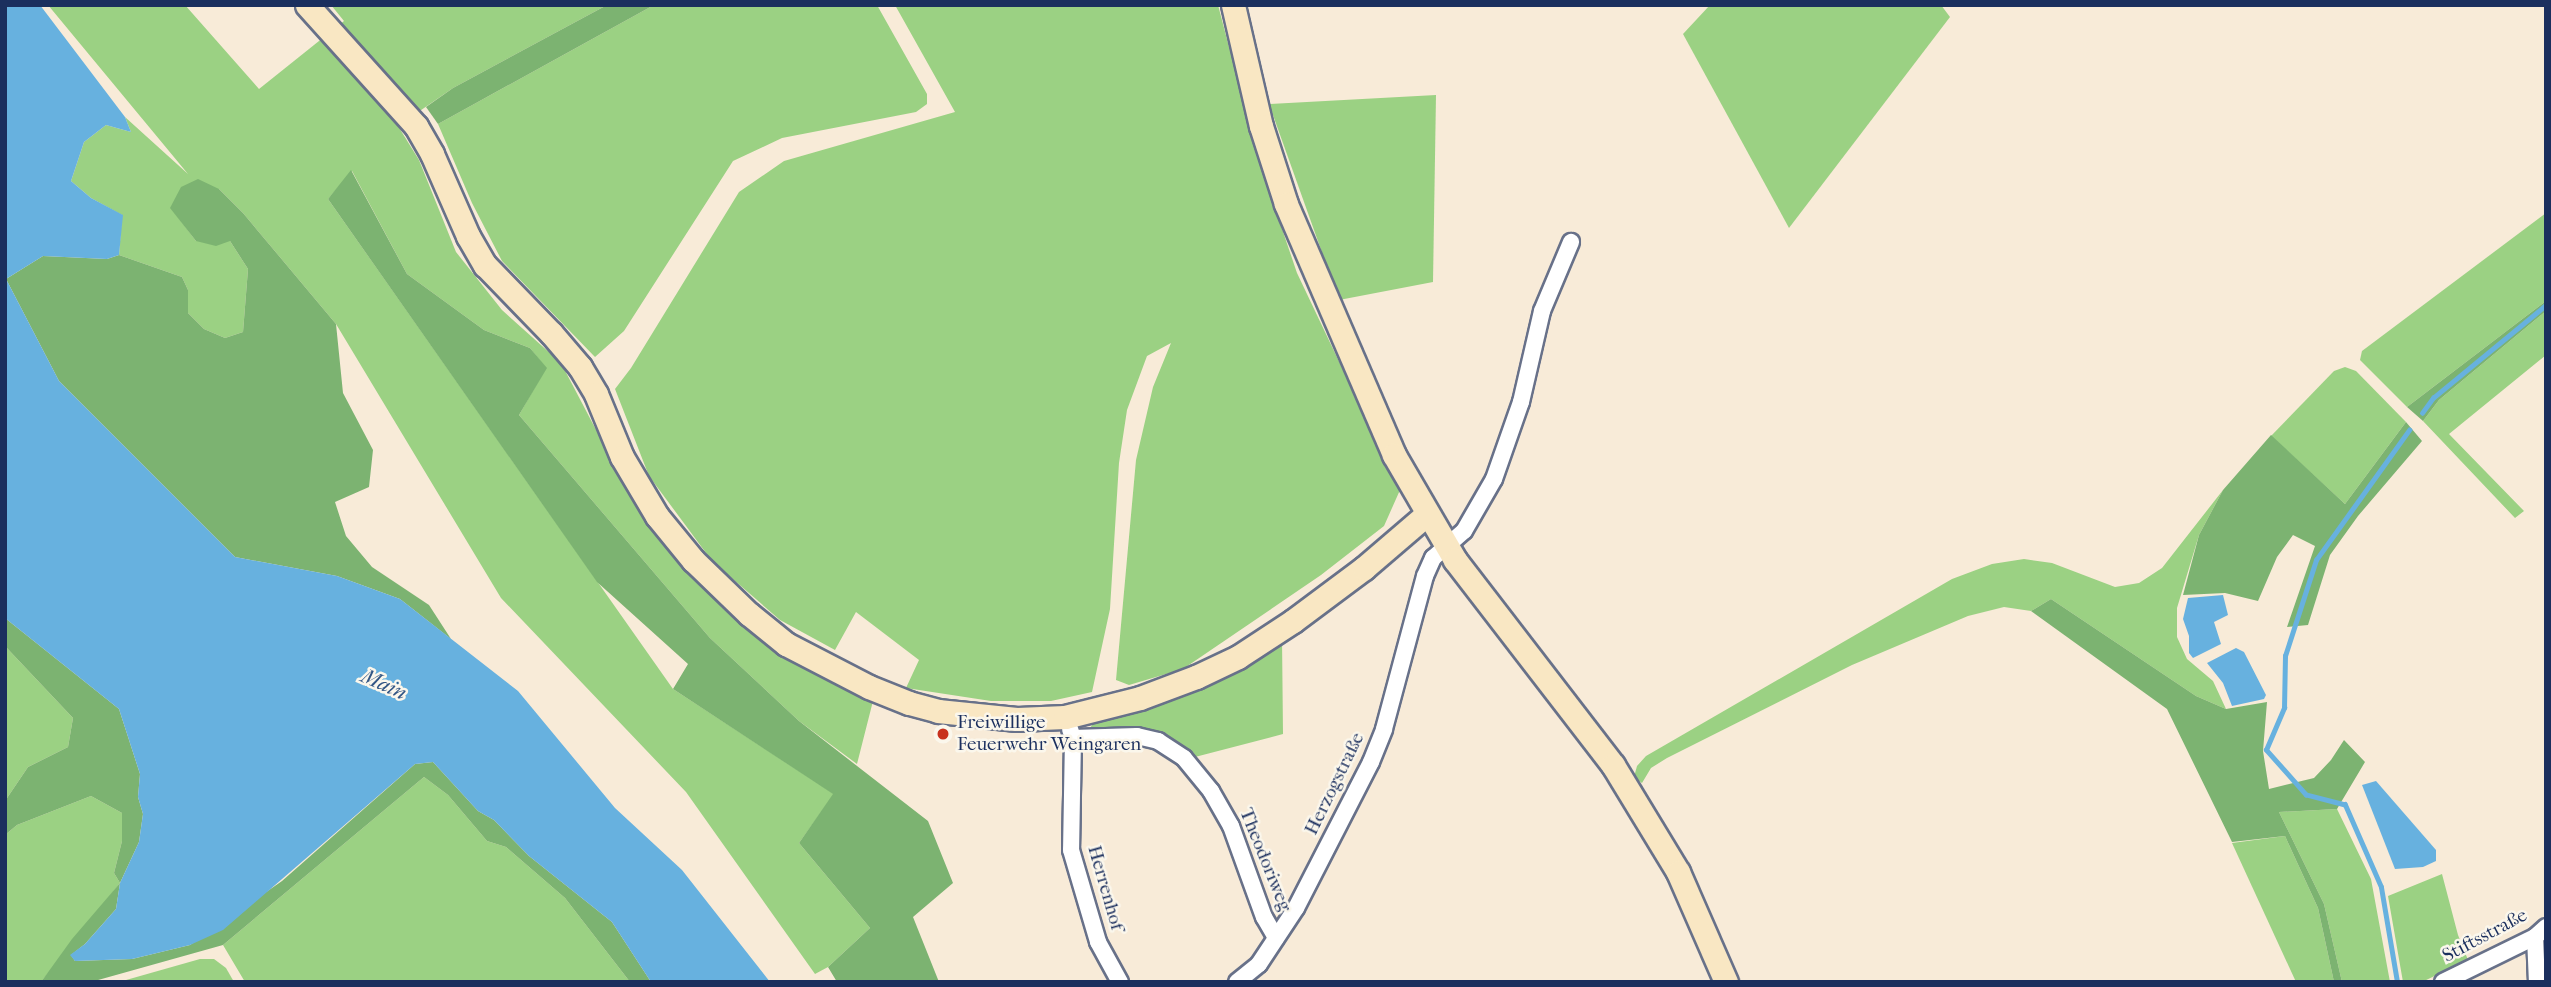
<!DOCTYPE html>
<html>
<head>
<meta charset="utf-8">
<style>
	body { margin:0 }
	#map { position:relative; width:2551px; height:987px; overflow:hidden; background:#f8ebd8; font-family:"IM FELL French Canon",serif }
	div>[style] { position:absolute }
	.green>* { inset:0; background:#9bd183 }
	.forest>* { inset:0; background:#7cb371 }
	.water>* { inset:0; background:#67b1df }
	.stream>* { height:4.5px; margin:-2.25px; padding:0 2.25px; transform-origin:2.25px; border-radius:2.25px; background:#67b1df }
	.roads { filter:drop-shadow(2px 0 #687189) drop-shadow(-2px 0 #687189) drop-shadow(0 2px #687189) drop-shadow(0 -2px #687189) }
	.street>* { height:16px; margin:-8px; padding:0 8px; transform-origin:8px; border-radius:8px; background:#fff }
	.secondary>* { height:23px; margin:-11.5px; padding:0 11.5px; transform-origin:11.5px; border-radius:11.5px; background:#f9e7c3 }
	.dots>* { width:19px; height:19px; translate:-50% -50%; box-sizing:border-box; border:4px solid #fbf7ec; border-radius:50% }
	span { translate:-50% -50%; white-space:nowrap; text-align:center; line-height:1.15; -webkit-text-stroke:5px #fbf7ec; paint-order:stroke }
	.poi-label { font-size:19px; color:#1b2f5e }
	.left { translate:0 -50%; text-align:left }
	.street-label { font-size:19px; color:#1b2f5e }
	.water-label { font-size:21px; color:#325685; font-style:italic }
	.frame { position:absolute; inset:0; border:7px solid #1b2f5e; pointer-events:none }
</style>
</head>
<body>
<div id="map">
	<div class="green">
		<i style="clip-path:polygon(48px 5px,185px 5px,259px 89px,344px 21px,331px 5px,607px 5px,453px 88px,398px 126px,419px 160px,456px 252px,502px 310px,561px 363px,636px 506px,669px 551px,713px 596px,771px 644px,874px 697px,857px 764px,799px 721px,710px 638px,519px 415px,546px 368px,530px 348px,484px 330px,407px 274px,352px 171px,328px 199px,673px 689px,834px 794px,799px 843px,870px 928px,828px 967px,815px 974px,686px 792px,501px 598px,336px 324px,243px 213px,219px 189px,171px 208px,196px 241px,230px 241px,248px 269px,243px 332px,225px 338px,204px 329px,188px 313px,188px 290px,182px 277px,119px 255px,122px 215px,91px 198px,71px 181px,84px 142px,106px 125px,131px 132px,125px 117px,188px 174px)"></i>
		<i style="clip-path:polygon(654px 5px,877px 5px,927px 94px,927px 104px,916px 112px,782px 138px,733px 161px,624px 331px,595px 357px,502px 261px,472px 203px,438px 124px)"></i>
		<i style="clip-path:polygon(895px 5px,1218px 5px,1259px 161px,1297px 273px,1400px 490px,1384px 526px,1321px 575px,1183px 669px,1129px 685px,1116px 680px,1136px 460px,1153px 387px,1171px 343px,1147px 356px,1127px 410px,1119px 463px,1110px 609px,1092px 692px,1051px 701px,991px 701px,906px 688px,919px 660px,856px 612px,835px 650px,780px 620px,712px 561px,649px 476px,615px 389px,631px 368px,739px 192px,784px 161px,955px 112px)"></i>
		<i style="clip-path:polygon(1710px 5px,1941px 5px,1950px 17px,1789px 228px,1683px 34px)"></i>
		<i style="clip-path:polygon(1436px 95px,1433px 282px,1339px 300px,1269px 104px)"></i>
		<i style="clip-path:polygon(2546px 213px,2546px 301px,2407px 407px,2360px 360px,2362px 351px)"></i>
		<i style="clip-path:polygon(2546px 311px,2546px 355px,2449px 434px,2524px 511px,2515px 518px,2423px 421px,2439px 400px)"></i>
		<i style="clip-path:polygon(2345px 367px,2356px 371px,2406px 422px,2345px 504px,2271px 436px,2334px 371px)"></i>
		<i style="clip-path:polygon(2223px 490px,2199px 535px,2177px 608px,2177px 637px,2187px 659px,2213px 681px,2226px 709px,2196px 696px,2051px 599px,2031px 611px,2004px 607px,1968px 616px,1852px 665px,1667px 758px,1651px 768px,1642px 783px,1634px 777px,1637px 766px,1646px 756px,1952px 579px,1992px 564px,2024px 559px,2052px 563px,2115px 587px,2139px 583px,2162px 568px)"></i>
		<i style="clip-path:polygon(1282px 637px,1283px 734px,1195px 757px,1166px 735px,1131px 729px,1089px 730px,1095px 720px)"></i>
		<i style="clip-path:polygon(5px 646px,73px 718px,68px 747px,28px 767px,5px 801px)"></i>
		<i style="clip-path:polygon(424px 777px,448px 795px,487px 841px,506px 847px,565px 898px,630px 982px,245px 982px,223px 945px)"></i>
		<i style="clip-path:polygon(91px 796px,122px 813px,122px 841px,114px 873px,120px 883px,41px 982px,5px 982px,5px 835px,17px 825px)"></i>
		<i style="clip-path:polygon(2337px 809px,2371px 879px,2390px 982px,2342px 982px,2324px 904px,2279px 812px)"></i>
		<i style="clip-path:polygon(2285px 836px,2318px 908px,2334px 982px,2296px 982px,2232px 843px)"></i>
		<i style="clip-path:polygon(2442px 874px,2458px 935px,2468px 960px,2422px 982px,2403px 982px,2388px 896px)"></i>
		<i style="clip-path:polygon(200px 959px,214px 959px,226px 968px,234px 982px,119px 982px)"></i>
	</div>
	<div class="forest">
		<i style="clip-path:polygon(607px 5px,654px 5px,438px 124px,426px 107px,453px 88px)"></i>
		<i style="clip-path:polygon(351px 170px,407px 274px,484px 330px,530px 348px,547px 368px,519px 415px,710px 638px,799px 721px,928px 821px,953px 883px,913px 917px,939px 982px,837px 982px,828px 967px,870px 928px,799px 843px,833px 794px,673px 689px,688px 664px,597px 582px,328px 199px)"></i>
		<i style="clip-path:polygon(198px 179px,219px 189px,243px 213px,336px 324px,343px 393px,373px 450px,369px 487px,335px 502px,346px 536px,372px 567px,429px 605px,451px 639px,400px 599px,337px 576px,235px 557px,59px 381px,6px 279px,43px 256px,107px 259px,119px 255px,182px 277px,188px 290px,188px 313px,204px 329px,225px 338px,243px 332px,248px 269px,230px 241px,216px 246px,196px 241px,170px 208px,181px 187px)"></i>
		<i style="clip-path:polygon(2546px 301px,2546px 311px,2439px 400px,2423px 421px,2407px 407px)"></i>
		<i style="clip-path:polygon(2406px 422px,2422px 441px,2358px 516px,2330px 555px,2308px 625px,2287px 627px,2315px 546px,2293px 535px,2277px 557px,2258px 601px,2225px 593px,2183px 595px,2199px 535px,2223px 490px,2271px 435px,2345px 504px)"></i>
		<i style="clip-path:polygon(2051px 599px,2196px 696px,2226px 709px,2267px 702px,2263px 751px,2269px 789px,2314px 778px,2331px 760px,2344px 740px,2365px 762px,2337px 809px,2279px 812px,2324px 904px,2342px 982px,2334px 982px,2318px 908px,2285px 836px,2232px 842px,2167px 709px,2031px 611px)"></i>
		<i style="clip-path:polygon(5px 618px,119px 709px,140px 774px,138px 797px,143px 814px,139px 842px,120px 883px,116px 909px,85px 944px,71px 955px,75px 961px,132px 959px,190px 945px,282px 881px,415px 764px,433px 762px,478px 811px,494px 820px,529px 856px,612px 922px,651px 982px,630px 982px,565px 898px,506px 847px,487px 841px,448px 795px,424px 777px,223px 945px,91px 982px,41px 982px,72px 939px,120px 883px,114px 873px,122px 841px,122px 813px,91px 796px,17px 825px,5px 835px,5px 801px,28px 767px,68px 747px,73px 718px,5px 646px)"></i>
	</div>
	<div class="water">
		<i style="clip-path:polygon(5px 5px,40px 5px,125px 117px,131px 132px,106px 125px,84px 142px,71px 181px,91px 198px,123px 215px,119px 255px,107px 259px,43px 256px,6px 279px,59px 381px,235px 557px,337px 576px,400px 599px,518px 691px,615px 808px,682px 870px,770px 982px,651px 982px,612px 922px,529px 856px,494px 820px,478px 811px,433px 762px,415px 764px,223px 930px,190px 945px,132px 959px,75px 961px,70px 955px,85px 944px,116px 909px,120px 883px,139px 842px,143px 814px,138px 797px,140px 774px,119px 709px,5px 618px)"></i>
		<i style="clip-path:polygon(2223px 595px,2228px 615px,2214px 622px,2221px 644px,2193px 658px,2189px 653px,2189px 636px,2183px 619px,2188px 598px)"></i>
		<i style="clip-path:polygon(2236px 648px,2244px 652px,2266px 695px,2264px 699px,2232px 706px,2223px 683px,2207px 663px)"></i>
		<i style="clip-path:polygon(2376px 781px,2436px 850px,2436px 861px,2423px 867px,2395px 869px,2362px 785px)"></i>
	</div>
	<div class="stream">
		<i style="left:2422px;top:413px;width:19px;rotate:-54deg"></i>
		<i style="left:2433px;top:398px;width:146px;rotate:-39.5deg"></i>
		<i style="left:2397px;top:982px;width:96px;rotate:-99.6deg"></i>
		<i style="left:2381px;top:887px;width:90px;rotate:-113.7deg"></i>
		<i style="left:2345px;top:805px;width:40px;rotate:-165.6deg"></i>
		<i style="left:2306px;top:795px;width:60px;rotate:-131.6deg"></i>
		<i style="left:2266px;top:750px;width:46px;rotate:-66.8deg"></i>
		<i style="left:2284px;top:708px;width:52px;rotate:-88.9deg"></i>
		<i style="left:2285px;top:656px;width:101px;rotate:-72.1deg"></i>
		<i style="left:2316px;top:560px;width:160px;rotate:-54.4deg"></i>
	</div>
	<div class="roads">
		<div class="street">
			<i style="left:1070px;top:729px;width:9px;rotate:72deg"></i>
			<i style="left:1073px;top:738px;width:112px;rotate:91deg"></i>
			<i style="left:1071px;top:850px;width:96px;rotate:73.6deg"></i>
			<i style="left:1098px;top:942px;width:46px;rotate:61.2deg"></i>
			<i style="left:1073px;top:738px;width:64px;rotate:-1.8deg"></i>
			<i style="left:1137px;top:736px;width:22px;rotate:13deg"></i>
			<i style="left:1158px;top:741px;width:31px;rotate:33deg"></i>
			<i style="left:1184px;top:758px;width:43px;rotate:50.7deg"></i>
			<i style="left:1211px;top:791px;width:40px;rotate:60.3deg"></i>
			<i style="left:1231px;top:826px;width:97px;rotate:70.1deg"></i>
			<i style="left:1264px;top:917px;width:24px;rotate:60deg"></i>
			<i style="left:2535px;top:937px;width:45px;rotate:87.5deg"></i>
			<i style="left:1237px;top:982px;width:28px;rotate:-39deg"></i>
			<i style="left:1259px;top:964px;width:67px;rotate:-56.5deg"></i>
			<i style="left:1296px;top:908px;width:164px;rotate:-62.8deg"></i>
			<i style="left:1371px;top:762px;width:35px;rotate:-68deg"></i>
			<i style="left:1384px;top:729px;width:158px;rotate:-75deg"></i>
			<i style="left:1425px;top:576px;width:20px;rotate:-66deg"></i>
			<i style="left:1433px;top:558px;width:41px;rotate:-41.1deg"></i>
			<i style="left:1464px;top:531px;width:60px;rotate:-60deg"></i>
			<i style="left:1494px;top:479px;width:82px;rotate:-70.7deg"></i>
			<i style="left:1521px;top:402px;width:93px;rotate:-77deg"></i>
			<i style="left:1542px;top:311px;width:75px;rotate:-67.2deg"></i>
			<i style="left:2443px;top:982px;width:102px;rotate:-26.1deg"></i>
			<i style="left:2535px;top:937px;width:15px;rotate:-42deg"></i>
		</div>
		<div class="secondary">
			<i style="left:307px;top:5px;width:163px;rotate:48deg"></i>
			<i style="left:416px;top:126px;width:32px;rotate:60deg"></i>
			<i style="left:432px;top:154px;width:90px;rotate:66.3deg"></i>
			<i style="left:468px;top:236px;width:34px;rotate:60deg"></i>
			<i style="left:485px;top:265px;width:95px;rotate:45.9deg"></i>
			<i style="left:551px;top:333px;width:45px;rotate:49.5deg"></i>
			<i style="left:580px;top:367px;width:31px;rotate:59deg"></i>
			<i style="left:596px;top:394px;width:68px;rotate:67.6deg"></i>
			<i style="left:622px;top:457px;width:69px;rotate:59.3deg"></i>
			<i style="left:657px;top:516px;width:57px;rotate:50.7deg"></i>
			<i style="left:693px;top:560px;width:78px;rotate:44deg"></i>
			<i style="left:749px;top:614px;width:48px;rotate:39deg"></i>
			<i style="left:786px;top:644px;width:93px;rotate:27.4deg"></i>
			<i style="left:869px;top:687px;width:43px;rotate:21.8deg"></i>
			<i style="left:909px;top:703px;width:30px;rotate:15deg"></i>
			<i style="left:938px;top:711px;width:79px;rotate:5.8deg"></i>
			<i style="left:1017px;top:719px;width:48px;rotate:-2.4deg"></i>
			<i style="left:1065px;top:717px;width:77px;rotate:-14.2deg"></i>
			<i style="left:1140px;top:698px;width:60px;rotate:-20.6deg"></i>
			<i style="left:1196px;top:677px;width:47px;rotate:-25.5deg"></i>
			<i style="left:1238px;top:657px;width:66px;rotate:-33.2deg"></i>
			<i style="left:1293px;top:621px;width:89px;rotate:-36.7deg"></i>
			<i style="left:1364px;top:568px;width:83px;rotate:-40.6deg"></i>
			<i style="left:1233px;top:5px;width:124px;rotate:77deg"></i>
			<i style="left:1261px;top:126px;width:82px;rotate:72.2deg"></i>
			<i style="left:1286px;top:204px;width:273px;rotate:66.7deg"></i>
			<i style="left:1394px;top:455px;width:121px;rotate:59.8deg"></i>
			<i style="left:1455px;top:560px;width:259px;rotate:52.4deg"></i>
			<i style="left:1613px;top:765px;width:125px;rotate:58.7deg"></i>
			<i style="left:1678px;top:872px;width:120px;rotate:66.4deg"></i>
		</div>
	</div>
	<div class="dots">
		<i style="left:943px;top:734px;background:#c8321e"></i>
	</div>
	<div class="poi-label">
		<span class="left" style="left:957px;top:734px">Freiwillige<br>Feuerwehr Weingaren</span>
	</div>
	<div class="street-label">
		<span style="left:1335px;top:784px;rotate:-64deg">Herzogstraße</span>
		<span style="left:1265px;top:860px;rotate:68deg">Theodoriweg</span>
		<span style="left:1105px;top:888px;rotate:74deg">Herrenhof</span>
		<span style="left:2485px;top:936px;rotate:-28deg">Stiftsstraße</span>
	</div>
	<div class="water-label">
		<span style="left:384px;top:684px;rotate:24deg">Main</span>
	</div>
	<div class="frame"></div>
</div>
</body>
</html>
